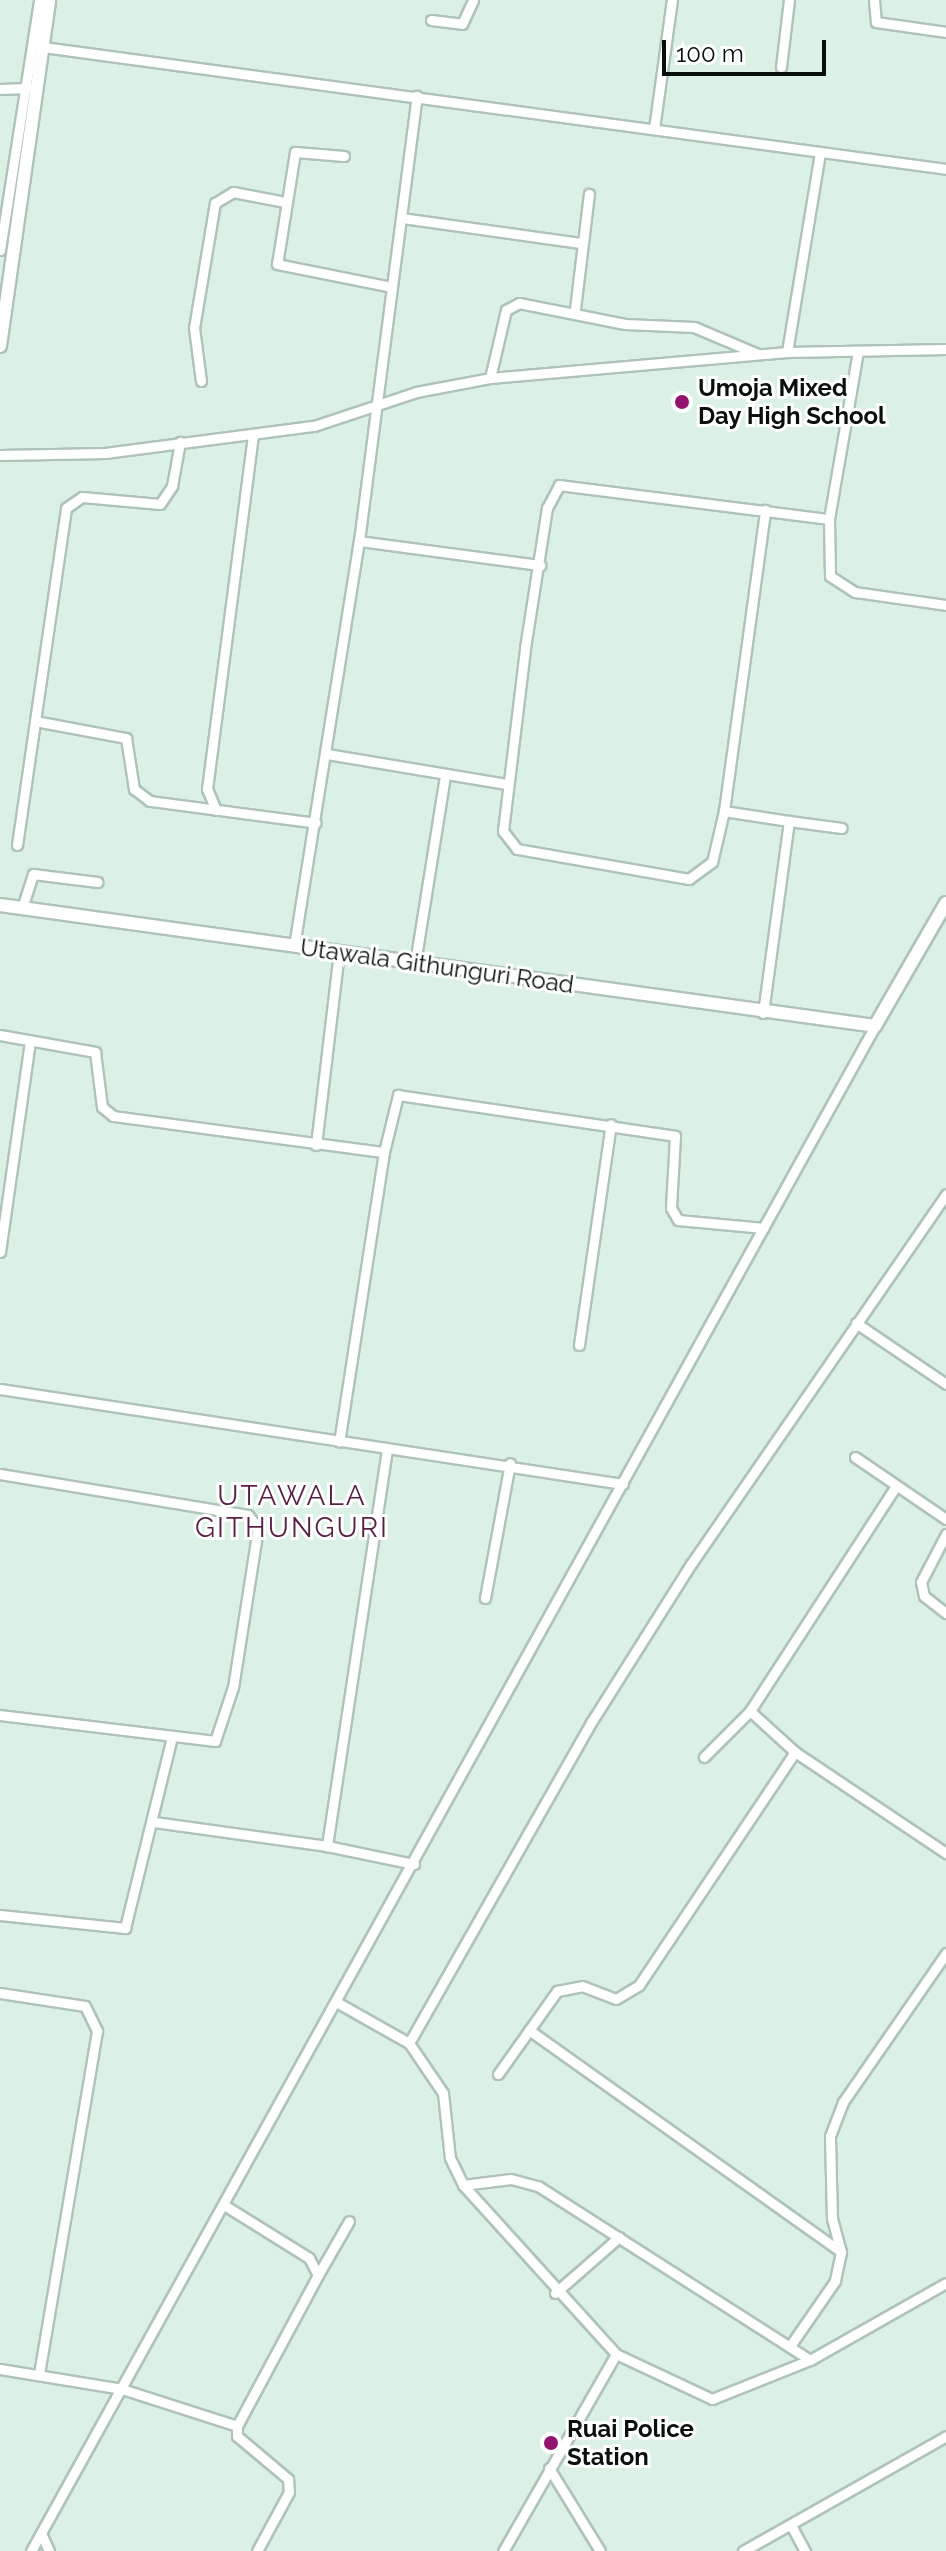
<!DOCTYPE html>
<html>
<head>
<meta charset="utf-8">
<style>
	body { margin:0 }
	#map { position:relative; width:946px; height:2551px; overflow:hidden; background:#dcf1e6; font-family:Raleway,sans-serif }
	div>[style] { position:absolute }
	.roads { filter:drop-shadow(2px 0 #afc3b9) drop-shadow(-2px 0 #afc3b9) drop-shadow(0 2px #afc3b9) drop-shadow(0 -2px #afc3b9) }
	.street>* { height:9px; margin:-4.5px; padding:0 4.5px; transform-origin:4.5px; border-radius:4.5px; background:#fff }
	.secondary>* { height:12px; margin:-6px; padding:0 6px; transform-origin:6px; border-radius:6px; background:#fff }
	.dots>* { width:22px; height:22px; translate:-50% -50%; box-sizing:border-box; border:4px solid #fff; border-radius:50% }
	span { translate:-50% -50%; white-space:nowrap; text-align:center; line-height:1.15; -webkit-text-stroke:6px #fff; paint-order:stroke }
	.poi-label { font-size:24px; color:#08100c; font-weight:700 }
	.left { translate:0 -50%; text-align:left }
	.street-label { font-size:24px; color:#08100c }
	.quarter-label { font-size:28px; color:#581e45; letter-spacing:2px }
	.scale { position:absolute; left:662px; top:40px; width:164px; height:36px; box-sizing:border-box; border:4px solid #08100c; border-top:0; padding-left:10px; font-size:24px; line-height:28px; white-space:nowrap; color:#08100c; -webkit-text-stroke:6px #fff; paint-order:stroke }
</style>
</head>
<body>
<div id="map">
	<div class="roads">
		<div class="street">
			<i style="left:874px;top:0;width:22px;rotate:85deg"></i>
			<i style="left:876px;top:22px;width:71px;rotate:8.1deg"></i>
			<i style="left:431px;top:20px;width:31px;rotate:7deg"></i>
			<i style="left:462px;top:24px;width:26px;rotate:-65deg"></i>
			<i style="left:43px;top:47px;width:911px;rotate:7.69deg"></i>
			<i style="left:781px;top:67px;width:67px;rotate:-83.2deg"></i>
			<i style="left:0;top:89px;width:29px;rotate:-2deg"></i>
			<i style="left:654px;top:129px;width:130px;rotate:-82.1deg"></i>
			<i style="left:344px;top:156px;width:49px;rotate:-175.3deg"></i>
			<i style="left:295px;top:152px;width:113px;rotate:99.1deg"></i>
			<i style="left:277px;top:264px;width:117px;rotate:11.3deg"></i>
			<i style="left:402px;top:218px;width:181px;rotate:8deg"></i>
			<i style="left:0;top:250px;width:253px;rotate:-81.1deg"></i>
			<i style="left:575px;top:309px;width:116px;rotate:-83.1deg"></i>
			<i style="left:858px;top:351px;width:170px;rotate:99.8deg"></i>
			<i style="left:829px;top:519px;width:57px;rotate:89deg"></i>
			<i style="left:830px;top:576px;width:30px;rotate:33deg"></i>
			<i style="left:855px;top:592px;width:92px;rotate:8.1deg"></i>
			<i style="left:787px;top:352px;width:202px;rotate:-80.6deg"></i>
			<i style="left:490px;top:378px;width:70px;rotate:-76.8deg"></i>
			<i style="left:506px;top:310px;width:15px;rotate:-28deg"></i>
			<i style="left:519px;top:303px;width:108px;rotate:11.2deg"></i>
			<i style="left:625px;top:324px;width:69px;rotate:2.5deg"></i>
			<i style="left:694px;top:327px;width:69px;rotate:22.9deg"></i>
			<i style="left:201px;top:381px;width:53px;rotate:-97.5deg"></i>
			<i style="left:194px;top:328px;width:127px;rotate:-80.5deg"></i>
			<i style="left:215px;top:203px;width:21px;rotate:-31deg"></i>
			<i style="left:233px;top:192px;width:53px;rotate:10.9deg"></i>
			<i style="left:0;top:455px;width:105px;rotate:-1.1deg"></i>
			<i style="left:105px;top:453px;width:211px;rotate:-7.4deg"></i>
			<i style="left:314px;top:426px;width:108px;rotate:-18.4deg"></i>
			<i style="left:416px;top:392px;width:75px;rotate:-10.7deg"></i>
			<i style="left:490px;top:378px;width:298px;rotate:-5deg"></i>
			<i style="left:787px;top:352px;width:159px;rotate:-1.1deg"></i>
			<i style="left:359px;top:541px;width:183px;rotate:7.6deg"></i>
			<i style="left:35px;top:721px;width:215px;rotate:-81.7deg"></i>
			<i style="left:66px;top:508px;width:19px;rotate:-35deg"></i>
			<i style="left:82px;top:497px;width:78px;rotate:5.1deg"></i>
			<i style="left:160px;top:504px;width:22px;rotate:-56deg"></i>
			<i style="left:172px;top:486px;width:45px;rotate:-79.7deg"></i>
			<i style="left:327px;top:754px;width:182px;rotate:9.5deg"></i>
			<i style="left:216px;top:810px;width:23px;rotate:-113deg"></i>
			<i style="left:207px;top:789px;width:358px;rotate:-82.6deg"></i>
			<i style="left:724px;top:811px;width:304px;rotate:-82.2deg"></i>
			<i style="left:789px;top:821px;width:53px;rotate:7.5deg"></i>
			<i style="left:17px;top:845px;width:125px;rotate:-81.7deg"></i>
			<i style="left:35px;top:721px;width:93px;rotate:10.6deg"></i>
			<i style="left:126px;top:738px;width:52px;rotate:81.1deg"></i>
			<i style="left:134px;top:789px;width:20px;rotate:37deg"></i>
			<i style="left:150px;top:801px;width:167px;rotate:7.5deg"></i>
			<i style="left:22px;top:908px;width:36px;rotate:-72deg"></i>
			<i style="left:33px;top:874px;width:65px;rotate:7deg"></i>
			<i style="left:294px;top:946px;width:410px;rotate:-80.9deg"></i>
			<i style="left:359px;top:541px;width:449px;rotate:-82.6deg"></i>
			<i style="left:415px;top:963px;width:189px;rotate:-80.9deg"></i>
			<i style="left:763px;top:1013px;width:194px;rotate:-82.3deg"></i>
			<i style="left:789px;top:821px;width:66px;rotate:-171.3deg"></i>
			<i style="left:724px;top:811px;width:52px;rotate:103.2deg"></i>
			<i style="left:712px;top:862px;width:29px;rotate:144deg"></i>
			<i style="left:689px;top:879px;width:175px;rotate:-170.1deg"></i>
			<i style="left:517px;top:849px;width:23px;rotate:-128deg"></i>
			<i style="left:503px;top:831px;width:184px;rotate:-83.1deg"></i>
			<i style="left:525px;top:648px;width:142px;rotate:-81.1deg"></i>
			<i style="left:547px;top:508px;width:26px;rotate:-62deg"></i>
			<i style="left:559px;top:485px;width:272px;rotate:7.2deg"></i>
			<i style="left:0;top:1035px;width:97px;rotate:10.1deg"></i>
			<i style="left:95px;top:1052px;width:55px;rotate:82.7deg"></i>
			<i style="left:102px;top:1107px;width:14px;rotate:39deg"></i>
			<i style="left:113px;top:1116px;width:273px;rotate:7.6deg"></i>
			<i style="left:384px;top:1152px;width:293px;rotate:98.8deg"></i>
			<i style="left:316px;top:1145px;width:194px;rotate:-83.2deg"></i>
			<i style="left:384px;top:1152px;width:59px;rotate:-76.2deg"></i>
			<i style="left:398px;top:1095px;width:280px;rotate:8.4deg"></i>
			<i style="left:675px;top:1136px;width:72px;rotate:93.2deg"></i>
			<i style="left:671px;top:1208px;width:14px;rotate:60deg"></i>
			<i style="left:678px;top:1220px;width:86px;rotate:5.3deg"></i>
			<i style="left:0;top:1252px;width:214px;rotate:-81.9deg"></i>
			<i style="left:856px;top:1323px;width:109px;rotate:34.1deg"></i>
			<i style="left:579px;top:1345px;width:223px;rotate:-81.8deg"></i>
			<i style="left:0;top:1389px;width:630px;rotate:8.67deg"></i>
			<i style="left:387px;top:1449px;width:402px;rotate:98.6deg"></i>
			<i style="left:327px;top:1846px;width:89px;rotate:11.7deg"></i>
			<i style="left:855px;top:1457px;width:110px;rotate:34.3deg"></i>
			<i style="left:0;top:1474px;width:251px;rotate:9.4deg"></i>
			<i style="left:248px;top:1515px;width:16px;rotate:52deg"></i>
			<i style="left:258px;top:1528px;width:161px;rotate:98.9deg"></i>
			<i style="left:233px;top:1687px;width:57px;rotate:108.4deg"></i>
			<i style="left:215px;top:1741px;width:217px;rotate:-173.1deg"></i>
			<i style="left:896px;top:1486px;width:268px;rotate:123deg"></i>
			<i style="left:750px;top:1711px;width:61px;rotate:42.3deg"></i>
			<i style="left:795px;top:1752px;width:182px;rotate:33.8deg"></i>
			<i style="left:946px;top:1534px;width:54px;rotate:117.5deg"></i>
			<i style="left:921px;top:1582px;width:14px;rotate:78deg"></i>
			<i style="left:924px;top:1596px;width:28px;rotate:38deg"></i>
			<i style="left:485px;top:1598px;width:137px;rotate:-79.5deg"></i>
			<i style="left:704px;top:1757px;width:65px;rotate:-45deg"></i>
			<i style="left:154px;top:1822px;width:175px;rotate:7.9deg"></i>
			<i style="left:0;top:1915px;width:126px;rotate:5.9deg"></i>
			<i style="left:125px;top:1928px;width:193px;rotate:-76.2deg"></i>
			<i style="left:0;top:1993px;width:86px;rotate:8.7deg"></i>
			<i style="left:85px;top:2006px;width:28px;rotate:64deg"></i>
			<i style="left:97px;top:2031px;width:349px;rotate:99.6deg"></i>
			<i style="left:338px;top:2003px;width:81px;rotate:29.4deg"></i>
			<i style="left:409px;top:2043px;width:370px;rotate:-60.4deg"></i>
			<i style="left:592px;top:1721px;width:186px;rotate:-57.8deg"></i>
			<i style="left:691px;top:1564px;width:449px;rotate:-55.4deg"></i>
			<i style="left:529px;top:2030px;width:383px;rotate:35.4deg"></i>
			<i style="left:841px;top:2252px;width:30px;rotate:102deg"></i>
			<i style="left:835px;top:2281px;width:79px;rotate:124.7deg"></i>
			<i style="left:409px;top:2043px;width:60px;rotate:55.8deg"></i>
			<i style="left:443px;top:2093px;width:65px;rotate:83.9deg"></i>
			<i style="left:450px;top:2158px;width:30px;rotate:64deg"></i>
			<i style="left:463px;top:2185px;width:48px;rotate:-7.1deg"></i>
			<i style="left:511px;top:2179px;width:28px;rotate:15deg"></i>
			<i style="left:538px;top:2186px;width:323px;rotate:32.6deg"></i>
			<i style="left:810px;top:2360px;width:156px;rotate:-29.5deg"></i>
			<i style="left:498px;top:2074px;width:102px;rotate:-54.6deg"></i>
			<i style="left:557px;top:1991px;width:25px;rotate:-11deg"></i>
			<i style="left:582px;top:1986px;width:36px;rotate:21deg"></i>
			<i style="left:616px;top:1999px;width:27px;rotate:-31deg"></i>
			<i style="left:639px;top:1985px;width:280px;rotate:-56.2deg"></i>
			<i style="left:463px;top:2185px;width:228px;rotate:47.8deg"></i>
			<i style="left:616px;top:2354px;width:227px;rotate:119.8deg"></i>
			<i style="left:224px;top:2205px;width:100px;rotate:31.9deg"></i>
			<i style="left:309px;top:2258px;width:19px;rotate:62deg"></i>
			<i style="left:318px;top:2275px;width:171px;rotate:118.2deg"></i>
			<i style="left:237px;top:2426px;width:10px;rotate:90deg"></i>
			<i style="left:237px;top:2436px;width:67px;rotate:40.1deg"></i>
			<i style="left:288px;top:2479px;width:13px;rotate:86deg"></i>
			<i style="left:289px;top:2492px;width:67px;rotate:118.5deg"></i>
			<i style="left:841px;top:2252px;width:34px;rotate:-105deg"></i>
			<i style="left:832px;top:2219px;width:83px;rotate:-91.4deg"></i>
			<i style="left:830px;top:2136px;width:36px;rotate:-69deg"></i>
			<i style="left:843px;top:2102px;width:181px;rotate:-55.3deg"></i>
			<i style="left:318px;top:2275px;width:62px;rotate:-60.1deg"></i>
			<i style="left:555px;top:2293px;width:85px;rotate:-41.2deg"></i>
			<i style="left:616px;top:2354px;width:106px;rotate:25.1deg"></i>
			<i style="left:712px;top:2399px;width:105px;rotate:-21.7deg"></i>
			<i style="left:0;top:2369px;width:124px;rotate:9.3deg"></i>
			<i style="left:122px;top:2389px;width:121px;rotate:17.8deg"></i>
			<i style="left:549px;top:2468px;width:97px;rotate:58.4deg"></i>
			<i style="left:791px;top:2525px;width:30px;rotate:62deg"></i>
			<i style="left:41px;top:2533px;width:20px;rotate:66deg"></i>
			<i style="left:31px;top:2551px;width:1743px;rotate:-61.04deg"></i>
			<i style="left:743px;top:2551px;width:233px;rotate:-29.5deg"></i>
		</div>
		<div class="secondary">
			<i style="left:0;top:346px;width:349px;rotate:-81.9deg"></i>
			<i style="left:0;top:905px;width:883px;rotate:7.87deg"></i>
			<i style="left:875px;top:1026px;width:142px;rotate:-60deg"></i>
		</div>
	</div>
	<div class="dots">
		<i style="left:682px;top:402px;background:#931570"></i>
		<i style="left:551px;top:2443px;background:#931570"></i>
	</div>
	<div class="poi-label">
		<span class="left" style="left:698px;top:402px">Umoja Mixed<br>Day High School</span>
		<span class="left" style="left:567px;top:2443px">Ruai Police<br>Station</span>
	</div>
	<div class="street-label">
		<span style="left:437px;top:966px;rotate:8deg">Utawala Githunguri Road</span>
	</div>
	<div class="quarter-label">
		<span style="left:292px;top:1512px">UTAWALA<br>GITHUNGURI</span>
	</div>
	<div class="scale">100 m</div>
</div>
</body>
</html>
